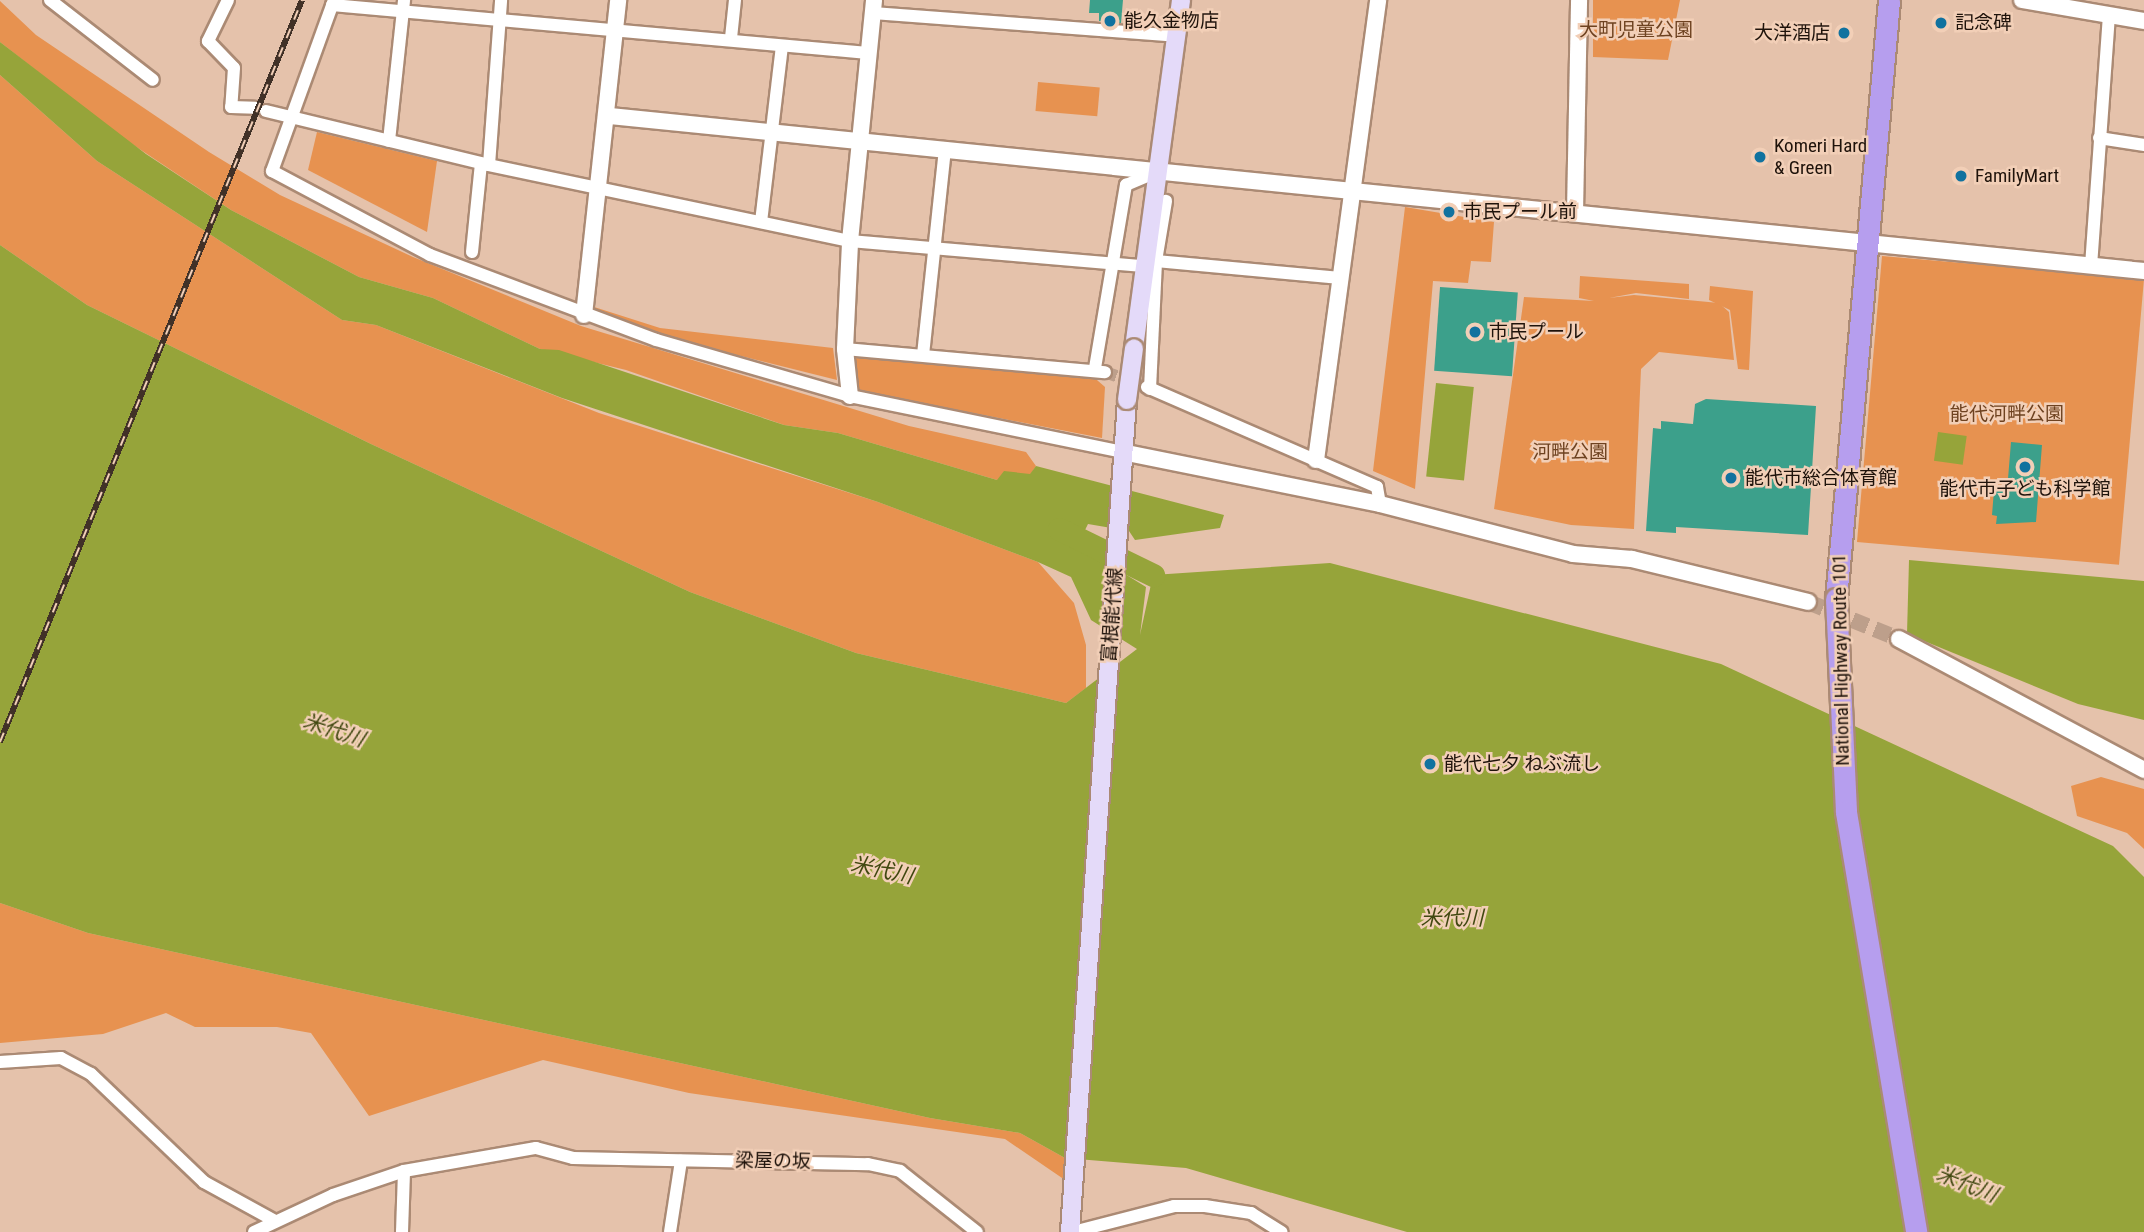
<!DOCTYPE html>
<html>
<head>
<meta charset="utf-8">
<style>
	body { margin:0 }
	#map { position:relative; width:2144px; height:1232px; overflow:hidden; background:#e5c2ab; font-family:"Roboto Condensed","Noto Sans JP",sans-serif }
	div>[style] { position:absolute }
	.green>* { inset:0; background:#e79250; transform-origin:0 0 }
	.water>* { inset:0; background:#96a43a; transform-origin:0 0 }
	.river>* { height:23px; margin:-11.5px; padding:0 11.5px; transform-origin:11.5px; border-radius:11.5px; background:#96a43a }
	.building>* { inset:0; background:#3ca08b; transform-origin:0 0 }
	.minor-tunnel>* { height:12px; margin-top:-6px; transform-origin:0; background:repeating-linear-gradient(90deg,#bd9f8b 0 12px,transparent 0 18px) }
	.tertiary-tunnel>* { height:16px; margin-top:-8px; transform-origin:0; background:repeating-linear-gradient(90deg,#bd9f8b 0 16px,transparent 0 24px) }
	.roads { filter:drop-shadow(2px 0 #ab8a74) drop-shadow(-2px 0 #ab8a74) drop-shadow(0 2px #ab8a74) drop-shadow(0 -2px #ab8a74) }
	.minor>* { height:12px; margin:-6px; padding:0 6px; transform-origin:6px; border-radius:6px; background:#fff }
	.tertiary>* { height:16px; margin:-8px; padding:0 8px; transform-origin:8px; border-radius:8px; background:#fff }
	.secondary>* { height:18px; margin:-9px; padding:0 9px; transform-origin:9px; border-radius:9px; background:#e4daf9 }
	.trunk>* { height:21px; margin:-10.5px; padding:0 10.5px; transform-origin:10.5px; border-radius:10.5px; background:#b69eee }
	.rail>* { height:6px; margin-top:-3px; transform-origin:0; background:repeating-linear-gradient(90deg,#f2cfb7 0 10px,#413127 0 20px); box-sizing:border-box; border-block:2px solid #413127 }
	.bridges { filter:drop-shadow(2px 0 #ab8a74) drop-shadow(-2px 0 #ab8a74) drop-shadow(0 2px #ab8a74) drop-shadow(0 -2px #ab8a74) }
	.secondary-bridge>* { height:18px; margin:-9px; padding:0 9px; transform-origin:9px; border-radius:9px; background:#e4daf9 }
	.trunk-bridge>* { height:21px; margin:-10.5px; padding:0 10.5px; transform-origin:10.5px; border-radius:10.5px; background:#b69eee }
	.dots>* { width:19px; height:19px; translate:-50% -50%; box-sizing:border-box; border:4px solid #f2cfb7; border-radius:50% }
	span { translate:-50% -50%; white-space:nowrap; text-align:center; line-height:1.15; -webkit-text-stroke:5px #f2cfb7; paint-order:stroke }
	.poi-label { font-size:19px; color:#1f130b }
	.left { translate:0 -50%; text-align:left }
	.right { translate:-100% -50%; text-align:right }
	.park-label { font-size:19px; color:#6e4220 }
	.street-label { font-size:19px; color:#1f130b }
	.water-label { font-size:21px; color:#414810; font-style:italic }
</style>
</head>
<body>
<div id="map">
	<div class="green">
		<i style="clip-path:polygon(1593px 0,1680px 0,1668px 60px,1593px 57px)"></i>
		<i style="clip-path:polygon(0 1px,36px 35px,209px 152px,280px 195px,413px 257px,581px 326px,909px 426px,1026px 452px,1036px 466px,1030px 475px,997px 480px,838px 433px,784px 425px,626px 370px,540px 349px,433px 298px,359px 277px,231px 210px,120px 136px,0 42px)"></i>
		<i style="clip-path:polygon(0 75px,97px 161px,342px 320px,376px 325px,599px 413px,878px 502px,1038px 562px,1074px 603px,1086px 645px,1086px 688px,1066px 703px,856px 653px,690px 592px,371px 444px,87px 305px,0 245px)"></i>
		<i style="left:1038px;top:82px;width:62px;height:29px;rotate:5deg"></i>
		<i style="clip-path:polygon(317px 132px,437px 161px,427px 232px,308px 170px)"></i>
		<i style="clip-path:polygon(1405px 207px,1494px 222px,1491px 262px,1471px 261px,1468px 283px,1433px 281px,1415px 489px,1373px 471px)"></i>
		<i style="left:1882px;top:256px;width:263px;height:287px;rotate:5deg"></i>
		<i style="clip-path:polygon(1580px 276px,1689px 284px,1689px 299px,1636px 293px,1609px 298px,1634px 295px,1719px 303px,1729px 312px,1734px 360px,1659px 352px,1641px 369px,1634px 529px,1571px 525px,1494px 509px,1524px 297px,1594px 301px,1579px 298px)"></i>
		<i style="clip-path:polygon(1710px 286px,1753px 291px,1749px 370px,1738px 369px,1730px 310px,1709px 300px)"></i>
		<i style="clip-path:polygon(591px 306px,660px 328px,833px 348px,837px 380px,709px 348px,591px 313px)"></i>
		<i style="clip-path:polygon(852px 352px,1090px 374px,1105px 387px,1102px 438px,855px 390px)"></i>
		<i style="clip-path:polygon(2101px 777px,2144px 789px,2144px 849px,2127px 833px,2077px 816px,2071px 786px)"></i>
		<i style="clip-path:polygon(0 903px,88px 933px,930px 1118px,1020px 1133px,1065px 1158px,1065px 1180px,1005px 1139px,689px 1093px,543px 1060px,369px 1116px,311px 1033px,277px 1027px,195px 1027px,166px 1013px,103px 1034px,0 1043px)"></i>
	</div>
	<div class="water">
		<i style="clip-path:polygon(0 42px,146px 154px,231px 210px,359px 277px,433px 298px,540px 349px,559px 350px,784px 425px,838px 433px,997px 480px,1004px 471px,1030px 474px,1036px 466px,1224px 515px,1220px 528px,1135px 540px,1129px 531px,1088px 524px,1083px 534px,1086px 550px,1146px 587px,1140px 635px,1153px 575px,1330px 563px,1721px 664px,2113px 846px,2144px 877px,2144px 1232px,1407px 1232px,1186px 1168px,1065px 1158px,1020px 1133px,930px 1118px,88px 933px,0 903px,0 245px,87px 305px,371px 444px,690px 592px,856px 653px,1066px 703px,1137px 649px,1091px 620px,1071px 577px,1038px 562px,878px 502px,562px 398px,376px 325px,342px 320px,97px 161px,0 75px)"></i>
		<i style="left:1436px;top:383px;width:38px;height:94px;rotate:6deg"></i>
		<i style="left:1938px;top:432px;width:29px;height:29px;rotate:8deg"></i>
		<i style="clip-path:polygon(1909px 560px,2144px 581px,2144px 720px,2078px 704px,1907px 634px)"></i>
	</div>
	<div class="river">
		<i style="left:1059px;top:529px;width:105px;rotate:26.1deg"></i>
	</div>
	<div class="building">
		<i style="clip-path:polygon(1090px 0,1123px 0,1121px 23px,1099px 21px,1099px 13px,1089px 13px)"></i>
		<i style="left:1440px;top:287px;width:78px;height:84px;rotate:4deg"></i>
		<i style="clip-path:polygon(1706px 399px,1816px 406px,1808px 535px,1676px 527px,1676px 533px,1646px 531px,1653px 428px,1661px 429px,1661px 421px,1693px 424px,1695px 404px)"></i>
		<i style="clip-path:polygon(2011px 442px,2042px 445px,2036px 522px,1996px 524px,1997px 516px,1992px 515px,1994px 490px,2007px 491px)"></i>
	</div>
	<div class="minor-tunnel">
		<i style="left:1105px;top:372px;width:45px;rotate:19.7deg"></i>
	</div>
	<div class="tertiary-tunnel">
		<i style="left:1808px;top:602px;width:98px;rotate:22.1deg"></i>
	</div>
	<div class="roads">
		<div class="minor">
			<i style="left:50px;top:0;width:130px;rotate:37.8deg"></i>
			<i style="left:228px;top:0;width:46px;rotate:116deg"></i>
			<i style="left:208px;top:41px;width:37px;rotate:46deg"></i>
			<i style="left:234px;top:68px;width:39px;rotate:94deg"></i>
			<i style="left:231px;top:107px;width:24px;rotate:2deg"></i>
			<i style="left:334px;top:0;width:182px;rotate:109.9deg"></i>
			<i style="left:272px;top:171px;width:179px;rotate:28deg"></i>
			<i style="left:430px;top:255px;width:241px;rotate:20.6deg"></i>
			<i style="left:656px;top:340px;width:202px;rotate:16.1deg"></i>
			<i style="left:850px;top:396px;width:278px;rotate:11.6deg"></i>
			<i style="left:332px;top:5px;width:538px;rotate:5.12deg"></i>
			<i style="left:873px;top:13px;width:304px;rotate:4.3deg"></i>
			<i style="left:731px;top:38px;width:38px;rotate:-84deg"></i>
			<i style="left:266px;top:111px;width:229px;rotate:13.6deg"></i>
			<i style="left:489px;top:165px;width:369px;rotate:11.9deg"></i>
			<i style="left:850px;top:241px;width:294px;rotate:4.9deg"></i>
			<i style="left:2099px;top:138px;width:46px;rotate:8.8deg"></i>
			<i style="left:389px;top:141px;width:142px;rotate:-83.9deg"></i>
			<i style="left:489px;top:165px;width:165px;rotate:-85.8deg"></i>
			<i style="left:761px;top:222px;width:177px;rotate:-83.2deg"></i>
			<i style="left:472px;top:252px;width:89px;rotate:-84.2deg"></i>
			<i style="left:1156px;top:261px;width:61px;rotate:-80.5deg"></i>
			<i style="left:2091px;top:266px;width:251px;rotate:-85.9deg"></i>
			<i style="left:845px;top:349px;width:261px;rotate:5.1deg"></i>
			<i style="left:923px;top:355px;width:208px;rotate:-83.9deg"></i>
			<i style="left:1095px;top:368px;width:186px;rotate:-80.4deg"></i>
			<i style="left:1126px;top:185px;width:34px;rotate:-23deg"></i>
			<i style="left:1147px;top:387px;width:251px;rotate:23.5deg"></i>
			<i style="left:1377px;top:487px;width:17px;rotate:80deg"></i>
			<i style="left:1150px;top:389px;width:128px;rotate:-87.3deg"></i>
			<i style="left:1156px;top:261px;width:185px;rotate:5.3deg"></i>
			<i style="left:0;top:1062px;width:61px;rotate:-3.8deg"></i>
			<i style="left:61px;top:1058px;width:34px;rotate:28deg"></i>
			<i style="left:91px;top:1074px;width:156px;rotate:43.7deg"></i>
			<i style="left:204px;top:1182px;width:79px;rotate:28.8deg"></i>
			<i style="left:254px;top:1232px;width:87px;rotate:-25.1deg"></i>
			<i style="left:333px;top:1195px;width:75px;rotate:-18.7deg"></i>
			<i style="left:404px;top:1171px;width:134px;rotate:-9.9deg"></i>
			<i style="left:536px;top:1148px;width:38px;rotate:15deg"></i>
			<i style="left:573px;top:1158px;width:295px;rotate:1.2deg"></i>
			<i style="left:868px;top:1164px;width:33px;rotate:12deg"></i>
			<i style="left:900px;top:1171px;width:98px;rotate:38.4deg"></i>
			<i style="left:402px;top:1232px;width:61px;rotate:-88.1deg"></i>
			<i style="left:670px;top:1232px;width:72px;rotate:-81.2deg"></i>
			<i style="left:1073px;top:1232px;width:104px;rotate:-14.4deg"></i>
			<i style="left:1174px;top:1206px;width:31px"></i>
			<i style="left:1205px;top:1206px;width:47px;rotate:8.7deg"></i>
			<i style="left:1251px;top:1213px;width:36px;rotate:32deg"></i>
		</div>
		<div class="tertiary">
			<i style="left:2022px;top:0;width:124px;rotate:9.8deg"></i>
			<i style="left:610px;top:116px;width:1542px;rotate:5.77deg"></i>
			<i style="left:1575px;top:212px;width:212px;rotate:-88.9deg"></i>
			<i style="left:584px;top:315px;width:317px;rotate:-83.8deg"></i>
			<i style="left:850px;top:396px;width:47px;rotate:-96.1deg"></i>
			<i style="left:845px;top:349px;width:108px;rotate:-87.3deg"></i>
			<i style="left:850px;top:241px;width:242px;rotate:-84.3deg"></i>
			<i style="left:1122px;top:452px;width:263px;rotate:11.4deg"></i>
			<i style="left:1380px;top:504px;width:199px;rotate:14.5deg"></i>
			<i style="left:1573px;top:554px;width:59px;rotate:4.8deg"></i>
			<i style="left:1632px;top:559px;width:181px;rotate:13.7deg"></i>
			<i style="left:1316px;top:460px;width:464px;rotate:-82.3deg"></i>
			<i style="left:1899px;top:639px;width:278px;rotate:28.1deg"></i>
		</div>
		<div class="secondary">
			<i style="left:1134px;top:348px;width:351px;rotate:-82.3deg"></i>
			<i style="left:1070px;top:1232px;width:834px;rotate:-86.08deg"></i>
		</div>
		<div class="trunk">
			<i style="left:1836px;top:599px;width:601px;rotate:-84.94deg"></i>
		</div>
	</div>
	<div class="rail">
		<i style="left:0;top:742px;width:801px;rotate:-67.85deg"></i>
	</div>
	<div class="bridges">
		<div class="secondary-bridge">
			<i style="left:1127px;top:400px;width:52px;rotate:-82.3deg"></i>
		</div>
		<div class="trunk-bridge">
			<i style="left:1836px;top:599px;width:213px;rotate:87.3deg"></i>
			<i style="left:1846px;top:812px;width:426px;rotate:80.5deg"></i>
		</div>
	</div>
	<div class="dots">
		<i style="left:1110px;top:21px;background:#11729f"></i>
		<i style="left:1941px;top:23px;background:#11729f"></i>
		<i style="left:1844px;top:33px;background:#11729f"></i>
		<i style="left:1760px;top:157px;background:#11729f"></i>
		<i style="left:1961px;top:176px;background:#11729f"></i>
		<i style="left:1449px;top:212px;background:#11729f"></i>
		<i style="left:1475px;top:332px;background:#11729f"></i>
		<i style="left:2025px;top:467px;background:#11729f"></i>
		<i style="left:1731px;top:478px;background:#11729f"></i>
		<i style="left:1430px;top:764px;background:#11729f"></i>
	</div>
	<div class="poi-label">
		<span class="left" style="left:1124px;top:21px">能久金物店</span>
		<span class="left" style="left:1955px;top:23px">記念碑</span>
		<span class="right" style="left:1830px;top:33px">大洋酒店</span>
		<span class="left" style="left:1774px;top:157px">Komeri Hard<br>&amp; Green</span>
		<span class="left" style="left:1975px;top:176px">FamilyMart</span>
		<span class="left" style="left:1463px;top:212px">市民プール前</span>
		<span class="left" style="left:1489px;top:332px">市民プール</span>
		<span class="left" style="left:1745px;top:478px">能代市総合体育館</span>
		<span style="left:2025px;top:489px">能代市子ども科学館</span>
		<span class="left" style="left:1444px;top:764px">能代七夕 ねぶ流し</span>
	</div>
	<div class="park-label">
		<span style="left:1636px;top:30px">大町児童公園</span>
		<span style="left:2007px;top:414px">能代河畔公園</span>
		<span style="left:1570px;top:452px">河畔公園</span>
	</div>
	<div class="street-label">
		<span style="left:1112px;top:615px;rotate:-86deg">富根能代線</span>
		<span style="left:1841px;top:660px;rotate:-91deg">National Highway Route 101</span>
		<span style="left:773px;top:1161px;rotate:1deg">梁屋の坂</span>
	</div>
	<div class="water-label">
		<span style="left:334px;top:730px;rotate:19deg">米代川</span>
		<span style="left:882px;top:870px;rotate:12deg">米代川</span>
		<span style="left:1452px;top:918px">米代川</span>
		<span style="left:1967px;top:1184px;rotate:22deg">米代川</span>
	</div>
</div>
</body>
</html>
